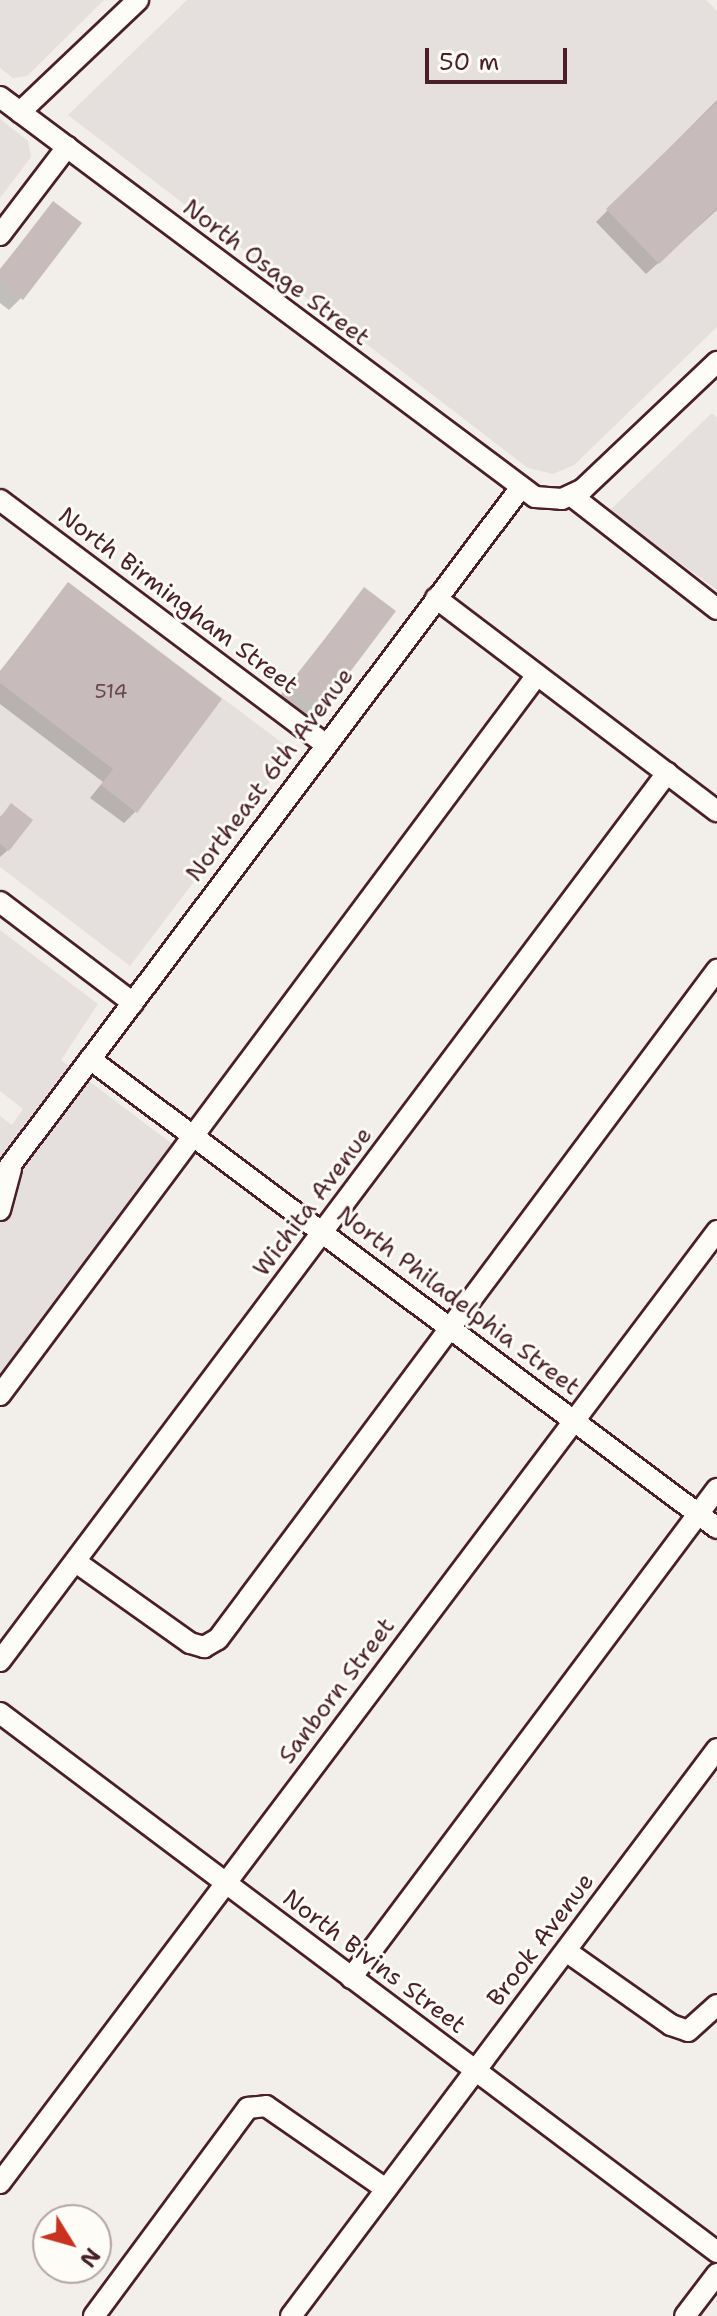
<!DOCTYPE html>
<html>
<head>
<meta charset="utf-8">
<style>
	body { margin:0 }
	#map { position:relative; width:717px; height:2316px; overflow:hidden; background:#f2efeb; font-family:"Shantell Sans",sans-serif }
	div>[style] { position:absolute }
	.built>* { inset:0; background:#e5dfdd }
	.shadow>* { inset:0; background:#0003 }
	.building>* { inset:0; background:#c8bbbb; transform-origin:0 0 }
	.roads { filter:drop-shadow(2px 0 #4a1f2b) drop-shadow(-2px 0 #4a1f2b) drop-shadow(0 2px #4a1f2b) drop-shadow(0 -2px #4a1f2b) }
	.minor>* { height:20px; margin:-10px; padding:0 10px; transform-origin:10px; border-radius:10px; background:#fdfcf7 }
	span { translate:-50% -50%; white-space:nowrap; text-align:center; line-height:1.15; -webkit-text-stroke:6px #fdfcf7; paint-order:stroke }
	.number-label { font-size:20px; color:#6a464f }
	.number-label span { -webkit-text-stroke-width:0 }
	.street-label { font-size:24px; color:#4a1f2b }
	.north { position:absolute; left:32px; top:2204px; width:80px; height:80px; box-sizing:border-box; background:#fdfcf7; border:2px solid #b5a4a5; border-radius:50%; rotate:127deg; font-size:22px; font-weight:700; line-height:32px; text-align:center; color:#4a1f2b }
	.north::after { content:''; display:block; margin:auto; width:28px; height:36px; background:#c8321e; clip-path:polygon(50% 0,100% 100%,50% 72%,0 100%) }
	.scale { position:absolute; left:425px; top:48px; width:142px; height:36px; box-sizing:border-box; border:4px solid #4a1f2b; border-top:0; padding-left:10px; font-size:24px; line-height:28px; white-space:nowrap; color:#4a1f2b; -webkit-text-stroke:6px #fdfcf7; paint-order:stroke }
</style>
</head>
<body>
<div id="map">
	<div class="built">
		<i style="clip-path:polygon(0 0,104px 0,27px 76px,13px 78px,0 68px)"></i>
		<i style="clip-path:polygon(187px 0,706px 0,717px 11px,717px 327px,574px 465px,553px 474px,528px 468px,68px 115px)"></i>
		<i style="clip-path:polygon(0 119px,28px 141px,31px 157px,0 198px)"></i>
		<i style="clip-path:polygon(712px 413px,717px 418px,717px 590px,609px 511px)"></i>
		<i style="clip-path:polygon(68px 582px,293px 751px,130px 966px,0 867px,0 672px)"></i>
		<i style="clip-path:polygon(0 930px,98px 1004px,61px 1060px,175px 1146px,0 1381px,0 1116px,12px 1125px,23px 1109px,0 1091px)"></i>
	</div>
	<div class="shadow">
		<i style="clip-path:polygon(717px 100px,717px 210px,646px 274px,596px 222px)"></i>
		<i style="clip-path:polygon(53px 203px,21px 298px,9px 310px,0 303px,0 269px)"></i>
		<i style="clip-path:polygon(68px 585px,136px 811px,124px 823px,90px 798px,103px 782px,0 704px,0 671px)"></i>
		<i style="clip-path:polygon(364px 589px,320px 708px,305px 724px,275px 702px)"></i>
		<i style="clip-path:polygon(11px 806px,8px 850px,0 857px,0 817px)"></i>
	</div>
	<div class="building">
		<i style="clip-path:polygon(717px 102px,717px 208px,659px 264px,606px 209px)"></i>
		<i style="clip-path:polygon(53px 201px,82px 223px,23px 300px,0 282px,0 270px)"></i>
		<i style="clip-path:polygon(68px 582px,222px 699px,137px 813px,101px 785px,113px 769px,0 683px,0 672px)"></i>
		<i style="left:364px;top:587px;width:40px;height:123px;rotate:37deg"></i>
		<i style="clip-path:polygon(11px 803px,33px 820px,9px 851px,0 844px,0 818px)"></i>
	</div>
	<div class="roads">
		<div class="minor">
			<i style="left:0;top:97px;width:668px;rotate:36.78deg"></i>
			<i style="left:535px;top:497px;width:27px;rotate:4deg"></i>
			<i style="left:562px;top:499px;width:23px;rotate:-25deg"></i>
			<i style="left:583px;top:489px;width:185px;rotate:-43.5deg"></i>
			<i style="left:20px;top:112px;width:163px;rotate:-43.5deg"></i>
			<i style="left:0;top:235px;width:111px;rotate:-52.7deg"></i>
			<i style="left:572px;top:496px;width:184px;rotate:37.9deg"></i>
			<i style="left:0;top:500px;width:406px;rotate:36.9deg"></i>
			<i style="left:436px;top:598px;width:353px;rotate:37.2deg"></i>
			<i style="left:0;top:902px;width:167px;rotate:37.2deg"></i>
			<i style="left:90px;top:1059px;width:783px;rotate:36.8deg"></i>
			<i style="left:0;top:1179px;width:863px;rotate:-53.01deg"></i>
			<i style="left:0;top:1210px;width:42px;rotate:-75deg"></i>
			<i style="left:0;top:1395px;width:898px;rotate:-53.28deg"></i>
			<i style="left:76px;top:1562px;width:140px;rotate:35.4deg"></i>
			<i style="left:190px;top:1643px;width:15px;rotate:16deg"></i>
			<i style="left:204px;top:1647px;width:16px;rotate:-30deg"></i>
			<i style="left:218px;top:1639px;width:835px;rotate:-53.28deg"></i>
			<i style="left:0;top:1661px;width:1111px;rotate:-53.09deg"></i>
			<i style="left:0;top:1713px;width:897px;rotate:36.93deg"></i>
			<i style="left:566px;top:1951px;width:128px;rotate:35.2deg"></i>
			<i style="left:671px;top:2025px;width:18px;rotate:19deg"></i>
			<i style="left:688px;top:2031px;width:39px;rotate:-42deg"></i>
			<i style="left:351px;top:1978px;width:611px;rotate:-53.19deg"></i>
			<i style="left:0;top:2183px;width:1192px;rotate:-53.01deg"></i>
			<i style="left:94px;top:2316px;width:259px;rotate:-53.5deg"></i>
			<i style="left:248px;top:2108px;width:18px;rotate:-6deg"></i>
			<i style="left:266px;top:2106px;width:146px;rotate:34.7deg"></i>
			<i style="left:291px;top:2316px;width:709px;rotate:-53.08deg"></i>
			<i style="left:685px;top:2316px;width:53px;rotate:-52.7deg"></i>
		</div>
	</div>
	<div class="number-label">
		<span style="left:111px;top:691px">514</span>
	</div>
	<div class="street-label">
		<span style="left:276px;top:273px;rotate:37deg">North Osage Street</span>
		<span style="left:178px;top:601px;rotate:37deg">North Birmingham Street</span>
		<span style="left:270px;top:775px;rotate:-53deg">Northeast 6th Avenue</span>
		<span style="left:313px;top:1202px;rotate:-53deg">Wichita Avenue</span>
		<span style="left:458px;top:1301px;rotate:37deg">North Philadelphia Street</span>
		<span style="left:337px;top:1691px;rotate:-53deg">Sanborn Street</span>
		<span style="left:541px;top:1940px;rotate:-53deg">Brook Avenue</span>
		<span style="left:374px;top:1962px;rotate:37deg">North Bivins Street</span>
	</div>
	<div class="north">N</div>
	<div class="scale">50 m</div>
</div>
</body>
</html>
